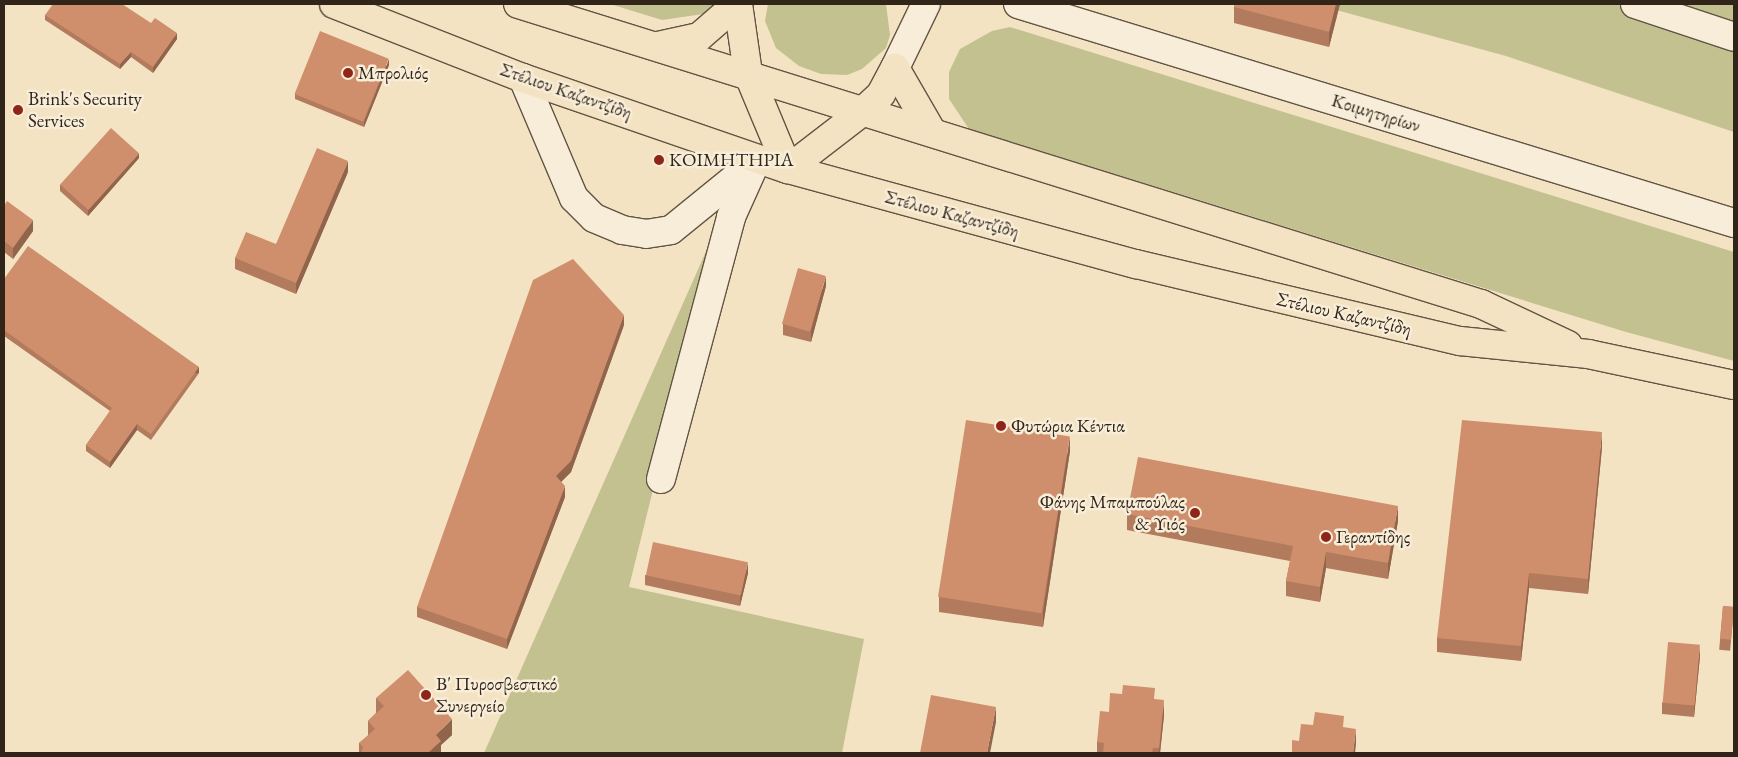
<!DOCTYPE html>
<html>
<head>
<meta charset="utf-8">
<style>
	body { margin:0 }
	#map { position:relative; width:1738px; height:757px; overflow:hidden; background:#f4e3c3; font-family:"EB Garamond",serif }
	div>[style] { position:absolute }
	.green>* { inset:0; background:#c2c18f }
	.roads { filter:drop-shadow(1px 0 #625444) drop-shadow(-1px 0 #625444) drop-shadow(0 1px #625444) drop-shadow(0 -1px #625444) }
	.minor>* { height:28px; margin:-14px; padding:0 14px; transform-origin:14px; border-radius:14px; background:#f8edd8 }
	.major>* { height:28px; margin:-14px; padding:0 14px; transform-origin:14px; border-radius:14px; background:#f4e3c3 }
	.wall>* { inset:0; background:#b27b5d; transform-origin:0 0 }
	.shaded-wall>* { inset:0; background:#91644c; transform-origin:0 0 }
	.building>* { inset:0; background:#cf8f6c; transform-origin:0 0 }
	.dots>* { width:14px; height:14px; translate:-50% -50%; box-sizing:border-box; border:2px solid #f8edd8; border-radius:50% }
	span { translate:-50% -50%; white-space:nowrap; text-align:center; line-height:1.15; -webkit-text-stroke:5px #f8edd8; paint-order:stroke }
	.poi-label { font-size:19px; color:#312519 }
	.left { translate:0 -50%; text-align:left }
	.right { translate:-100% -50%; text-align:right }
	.street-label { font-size:19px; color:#312519 }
	.frame { position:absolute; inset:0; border:5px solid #312519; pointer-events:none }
</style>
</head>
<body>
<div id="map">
	<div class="green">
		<i style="clip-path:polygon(610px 4px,719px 4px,710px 13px,662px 20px)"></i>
		<i style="clip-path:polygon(768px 4px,886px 4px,890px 35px,886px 48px,862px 69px,847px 75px,821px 74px,799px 66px,776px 48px,765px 21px)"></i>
		<i style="clip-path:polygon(1314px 4px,1734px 4px,1734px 132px,1506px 56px)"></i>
		<i style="clip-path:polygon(1010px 27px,1734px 252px,1734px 361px,1626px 332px,969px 129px,949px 99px,949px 72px,960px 49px,992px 31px)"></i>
		<i style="clip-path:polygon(719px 222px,629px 587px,864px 639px,842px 753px,484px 753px)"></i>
	</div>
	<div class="roads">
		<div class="minor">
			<i style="left:1018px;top:4px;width:749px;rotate:17.01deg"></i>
			<i style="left:1635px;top:4px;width:104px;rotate:18.4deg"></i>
			<i style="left:895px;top:68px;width:71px;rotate:-64.2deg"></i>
			<i style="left:523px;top:78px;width:130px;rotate:67deg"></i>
			<i style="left:574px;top:198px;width:28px;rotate:45deg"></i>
			<i style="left:594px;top:218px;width:30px;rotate:23deg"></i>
			<i style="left:622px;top:230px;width:24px;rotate:9deg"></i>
			<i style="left:646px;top:234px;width:25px;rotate:-9deg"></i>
			<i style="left:671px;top:230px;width:111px;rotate:-39.1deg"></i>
			<i style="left:661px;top:479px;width:271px;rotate:-75deg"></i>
			<i style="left:731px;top:217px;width:54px;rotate:-65.8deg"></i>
		</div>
		<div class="major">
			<i style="left:334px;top:4px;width:203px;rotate:21.4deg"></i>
			<i style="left:523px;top:78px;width:280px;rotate:19deg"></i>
			<i style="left:788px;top:169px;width:361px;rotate:15.3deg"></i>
			<i style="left:1136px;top:264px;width:333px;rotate:13.4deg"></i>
			<i style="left:1460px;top:341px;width:129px;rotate:5.8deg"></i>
			<i style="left:1588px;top:354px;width:149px;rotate:12deg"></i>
			<i style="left:518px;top:4px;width:1009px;rotate:17.3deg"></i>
			<i style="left:1481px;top:304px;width:96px;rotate:25.2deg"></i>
			<i style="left:738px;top:4px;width:70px;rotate:81.8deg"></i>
			<i style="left:748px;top:73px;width:104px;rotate:67.4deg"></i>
			<i style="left:658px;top:46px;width:42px;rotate:-12.4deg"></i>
			<i style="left:699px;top:37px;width:50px;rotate:-41deg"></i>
			<i style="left:788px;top:169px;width:93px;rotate:-37.6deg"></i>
			<i style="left:862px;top:112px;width:26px;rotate:-43deg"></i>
			<i style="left:881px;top:94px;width:30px;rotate:-62deg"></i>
			<i style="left:895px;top:68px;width:74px;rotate:60deg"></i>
		</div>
	</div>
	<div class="wall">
		<i style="clip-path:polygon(1235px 4px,1340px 4px,1329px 47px,1234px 23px,1234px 7px)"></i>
		<i style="clip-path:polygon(45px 15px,151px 23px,177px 39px,153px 73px,131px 57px,120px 69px,45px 20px)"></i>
		<i style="clip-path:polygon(389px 65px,364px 127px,295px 99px,295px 94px)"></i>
		<i style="clip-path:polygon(139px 158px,88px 216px,60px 191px,60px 185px)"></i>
		<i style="clip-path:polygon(348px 172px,296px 294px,235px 269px,235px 258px,276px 244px)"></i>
		<i style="clip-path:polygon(4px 206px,33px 231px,13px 259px,4px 252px)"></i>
		<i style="clip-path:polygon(4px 279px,199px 373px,151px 440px,137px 430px,110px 468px,86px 451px,86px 445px,110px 411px,4px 336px)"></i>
		<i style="clip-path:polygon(826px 286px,811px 342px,783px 335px,783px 324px)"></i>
		<i style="clip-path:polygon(624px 325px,571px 472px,561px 482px,565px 497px,507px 649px,417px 617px,417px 607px)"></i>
		<i style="clip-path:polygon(1602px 447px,1588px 594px,1529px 588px,1521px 661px,1437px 652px,1437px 638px)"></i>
		<i style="clip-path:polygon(1070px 451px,1043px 627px,939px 612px,939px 597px)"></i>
		<i style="clip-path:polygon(1127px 514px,1398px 521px,1388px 579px,1326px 568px,1320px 602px,1286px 596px,1286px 581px,1290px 561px,1127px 530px)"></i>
		<i style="clip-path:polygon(748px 573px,740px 606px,645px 585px,645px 575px)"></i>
		<i style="left:1723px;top:606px;width:11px;height:44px;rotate:5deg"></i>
		<i style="clip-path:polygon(1700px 656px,1694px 717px,1662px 714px,1662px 703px)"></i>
		<i style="clip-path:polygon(376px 698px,452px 735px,441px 745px,441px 753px,359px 753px,359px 743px,368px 736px,368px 721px,376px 713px)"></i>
		<i style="clip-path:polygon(1155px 699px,1164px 715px,1160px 753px,1097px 753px,1097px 742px)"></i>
	</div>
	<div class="shaded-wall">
		<i style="clip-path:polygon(1336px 4px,1340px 4px,1329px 47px,1329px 32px)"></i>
		<i style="clip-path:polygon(177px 33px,177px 39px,153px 73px,153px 67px)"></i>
		<i style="clip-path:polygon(131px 52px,131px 57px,120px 69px,120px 64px)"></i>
		<i style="clip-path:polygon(389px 59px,389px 65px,364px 127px,364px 122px)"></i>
		<i style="clip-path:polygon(139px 153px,139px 158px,88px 216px,88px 210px)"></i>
		<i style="clip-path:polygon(348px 161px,348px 172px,296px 294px,296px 283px)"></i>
		<i style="clip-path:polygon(33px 220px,33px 231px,13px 259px,13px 248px)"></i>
		<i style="clip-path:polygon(826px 276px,826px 286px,811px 342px,811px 331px)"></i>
		<i style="clip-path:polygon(624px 315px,624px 325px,571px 472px,556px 487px,556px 476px)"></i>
		<i style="left:199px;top:367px;width:6px;height:82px;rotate:90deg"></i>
		<i style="clip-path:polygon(137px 424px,137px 430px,110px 468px,110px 462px)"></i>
		<i style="clip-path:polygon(1602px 432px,1602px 447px,1588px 594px,1588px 579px)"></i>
		<i style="clip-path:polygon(1070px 436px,1070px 451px,1043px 627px,1043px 612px)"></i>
		<i style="clip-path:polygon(565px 486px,565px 497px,507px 649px,507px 639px)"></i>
		<i style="clip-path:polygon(1398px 506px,1398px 521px,1388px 579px,1388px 563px)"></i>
		<i style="clip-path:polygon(1326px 552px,1326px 568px,1320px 602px,1320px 587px)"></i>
		<i style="clip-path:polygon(748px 563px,748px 573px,740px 606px,740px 595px)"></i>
		<i style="clip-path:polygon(1529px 573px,1529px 588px,1521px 661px,1521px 646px)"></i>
		<i style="clip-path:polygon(1700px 645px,1700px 656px,1694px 717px,1694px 706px)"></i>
		<i style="clip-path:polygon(1164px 700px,1164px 715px,1160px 753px,1159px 753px)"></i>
		<i style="clip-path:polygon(996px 707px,996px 722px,990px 753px,987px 753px)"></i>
		<i style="clip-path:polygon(452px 719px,452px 735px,441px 745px,441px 753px,428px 753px,436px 735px)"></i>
		<i style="clip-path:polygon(1356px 729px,1356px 744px,1355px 753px,1353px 753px)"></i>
	</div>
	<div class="building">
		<i style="clip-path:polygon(53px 4px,122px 4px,151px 23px,155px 18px,177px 33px,153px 67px,131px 52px,120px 64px,45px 15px)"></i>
		<i style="clip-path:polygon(1235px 4px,1336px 4px,1329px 32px,1234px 7px)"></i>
		<i style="left:320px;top:31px;width:74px;height:68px;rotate:22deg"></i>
		<i style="left:111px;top:128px;width:38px;height:76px;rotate:42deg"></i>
		<i style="clip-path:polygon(317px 148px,348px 161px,296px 283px,235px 258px,246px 232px,276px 244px)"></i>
		<i style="clip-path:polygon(7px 201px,33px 220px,13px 248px,4px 241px,4px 206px)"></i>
		<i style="clip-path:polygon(28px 246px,199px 367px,151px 434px,137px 424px,110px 462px,86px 445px,112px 408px,4px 330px,4px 279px)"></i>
		<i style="clip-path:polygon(573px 259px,624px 315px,571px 461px,556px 476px,565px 486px,507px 639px,417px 607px,533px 280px)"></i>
		<i style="left:798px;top:268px;width:29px;height:58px;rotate:16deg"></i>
		<i style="left:966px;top:420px;width:105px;height:179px;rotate:9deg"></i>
		<i style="clip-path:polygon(1462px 420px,1602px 432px,1588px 579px,1529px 573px,1521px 646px,1437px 638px)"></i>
		<i style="clip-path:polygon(1138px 457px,1398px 506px,1388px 563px,1326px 552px,1320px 587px,1286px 581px,1293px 546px,1127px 514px)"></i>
		<i style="left:653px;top:542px;width:97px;height:34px;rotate:12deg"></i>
		<i style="left:1723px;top:606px;width:11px;height:33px;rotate:5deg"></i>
		<i style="left:1668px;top:642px;width:32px;height:61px;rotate:5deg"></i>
		<i style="clip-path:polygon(408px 670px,452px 719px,436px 735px,441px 741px,428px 753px,361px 753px,363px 747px,359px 743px,375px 729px,368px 721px,384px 706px,376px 698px)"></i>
		<i style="clip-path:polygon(1123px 685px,1155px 688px,1154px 699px,1164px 700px,1159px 748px,1153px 748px,1152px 753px,1103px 753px,1104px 743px,1097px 742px,1100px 711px,1109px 712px,1110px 693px,1122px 694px)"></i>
		<i style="clip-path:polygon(931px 695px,996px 707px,987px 753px,920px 753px)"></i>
		<i style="clip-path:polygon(1315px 712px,1344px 716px,1343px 727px,1356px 729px,1353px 753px,1292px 753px,1292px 740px,1299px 741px,1301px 724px,1313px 725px)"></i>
	</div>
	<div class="dots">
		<i style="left:348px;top:73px;background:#8f2418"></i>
		<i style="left:18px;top:110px;background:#8f2418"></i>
		<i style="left:659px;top:160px;background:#8f2418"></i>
		<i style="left:1001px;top:426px;background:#8f2418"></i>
		<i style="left:1195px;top:513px;background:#8f2418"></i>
		<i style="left:1326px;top:537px;background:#8f2418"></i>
		<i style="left:426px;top:695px;background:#8f2418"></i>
	</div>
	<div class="poi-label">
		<span class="left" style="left:358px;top:73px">Μπρολιός</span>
		<span class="left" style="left:28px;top:110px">Brink's Security<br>Services</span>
		<span class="left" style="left:669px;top:160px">ΚΟΙΜΗΤΗΡΙΑ</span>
		<span class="left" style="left:1011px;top:426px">Φυτώρια Κέντια</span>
		<span class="right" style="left:1185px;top:513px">Φάνης Μπαμπούλας<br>&amp; Υιός</span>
		<span class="left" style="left:1336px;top:537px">Γεραντίδης</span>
		<span class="left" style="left:436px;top:695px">Β' Πυροσβεστικό<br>Συνεργείο</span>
	</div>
	<div class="street-label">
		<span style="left:566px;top:91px;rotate:19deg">Στέλιου Καζαντζίδη</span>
		<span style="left:1376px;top:113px;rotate:17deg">Κοιμητηρίων</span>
		<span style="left:952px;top:214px;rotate:15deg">Στέλιου Καζαντζίδη</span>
		<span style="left:1344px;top:314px;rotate:13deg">Στέλιου Καζαντζίδη</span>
	</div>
	<div class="frame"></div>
</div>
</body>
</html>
